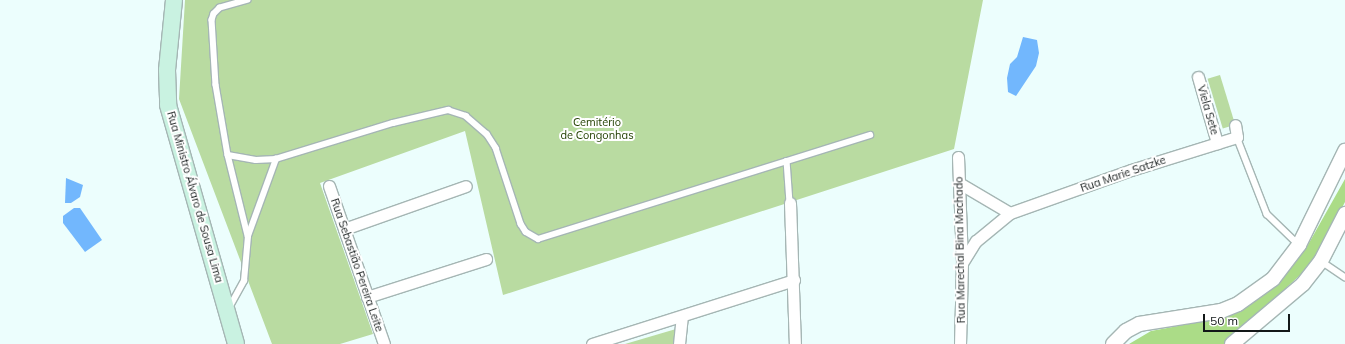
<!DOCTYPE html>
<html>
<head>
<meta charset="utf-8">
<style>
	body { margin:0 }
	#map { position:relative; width:1345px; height:344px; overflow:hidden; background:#ecfefd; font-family:Mulish,sans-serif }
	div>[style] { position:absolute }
	.green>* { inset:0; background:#b9dba1; transform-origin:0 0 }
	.forest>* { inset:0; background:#abdc87 }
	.water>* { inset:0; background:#72b7fd }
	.roads { filter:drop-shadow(1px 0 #a5b6b4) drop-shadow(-1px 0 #a5b6b4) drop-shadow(0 1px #a5b6b4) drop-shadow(0 -1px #a5b6b4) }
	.service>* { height:5.5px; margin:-2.75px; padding:0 2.75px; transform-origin:2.75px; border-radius:2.75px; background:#fff }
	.minor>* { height:11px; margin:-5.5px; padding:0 5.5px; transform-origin:5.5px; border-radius:5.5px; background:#fff }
	.tertiary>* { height:14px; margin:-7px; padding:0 7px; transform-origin:7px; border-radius:7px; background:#fff }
	.secondary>* { height:16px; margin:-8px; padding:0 8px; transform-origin:8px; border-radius:8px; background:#c9f2e1 }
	span { translate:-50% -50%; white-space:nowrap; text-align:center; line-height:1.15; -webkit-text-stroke:4px #fff; paint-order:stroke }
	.street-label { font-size:11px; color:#121818 }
	.park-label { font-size:11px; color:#234002 }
	.scale { position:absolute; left:1203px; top:314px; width:87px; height:18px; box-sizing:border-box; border:2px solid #121818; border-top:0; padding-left:5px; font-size:12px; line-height:14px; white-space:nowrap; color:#121818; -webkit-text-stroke:3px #fff; paint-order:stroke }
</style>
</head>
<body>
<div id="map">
	<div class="green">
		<i style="clip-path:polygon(185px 0,983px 0,954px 149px,503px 295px,465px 131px,320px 183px,373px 334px,340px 344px,272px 344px,179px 99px)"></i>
		<i style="left:1220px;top:75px;width:52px;height:13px;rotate:73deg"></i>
		<i style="clip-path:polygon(676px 329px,673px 344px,625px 344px)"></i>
	</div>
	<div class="forest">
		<i style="clip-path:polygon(1345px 179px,1345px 202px,1314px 262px,1226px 344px,1129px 344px,1151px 331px,1205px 321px,1240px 309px,1275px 283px,1305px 250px)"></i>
	</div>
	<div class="water">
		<i style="clip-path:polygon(1023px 37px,1037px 40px,1039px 53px,1036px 66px,1016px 96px,1008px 92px,1007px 78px,1010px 64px,1017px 57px)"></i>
		<i style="clip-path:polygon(66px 178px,83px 185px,80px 197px,71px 203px,65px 203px)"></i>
		<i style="clip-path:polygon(74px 208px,80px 208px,102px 240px,85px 252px,63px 223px,63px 216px)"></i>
	</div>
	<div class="roads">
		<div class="service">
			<i style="left:248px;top:0;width:29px;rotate:164deg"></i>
			<i style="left:220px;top:8px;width:8px;rotate:135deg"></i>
			<i style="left:214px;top:14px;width:6px;rotate:108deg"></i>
			<i style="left:212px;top:20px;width:65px;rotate:86.5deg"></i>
			<i style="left:216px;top:85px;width:71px;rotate:80.3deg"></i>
			<i style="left:228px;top:155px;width:28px;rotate:10deg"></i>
			<i style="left:256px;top:160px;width:20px;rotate:-3deg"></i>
			<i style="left:276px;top:159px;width:122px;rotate:-17.1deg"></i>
			<i style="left:393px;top:123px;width:57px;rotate:-13.3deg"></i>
			<i style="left:448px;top:110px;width:19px;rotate:18deg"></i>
			<i style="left:466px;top:116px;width:28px;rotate:41deg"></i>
			<i style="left:487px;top:134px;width:17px;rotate:57deg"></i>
			<i style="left:496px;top:148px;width:80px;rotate:71.8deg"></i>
			<i style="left:521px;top:224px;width:9px;rotate:58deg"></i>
			<i style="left:526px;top:232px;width:14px;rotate:30deg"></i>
			<i style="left:538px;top:239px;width:348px;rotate:-17.4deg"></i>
			<i style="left:1237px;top:137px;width:83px;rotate:68.7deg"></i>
			<i style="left:1267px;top:214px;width:43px;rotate:44.1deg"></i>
			<i style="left:228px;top:155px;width:83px;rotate:76.1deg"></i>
			<i style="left:787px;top:161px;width:42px;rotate:85.9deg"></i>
			<i style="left:1321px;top:261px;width:29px;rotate:34deg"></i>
			<i style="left:229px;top:308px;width:31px;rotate:-61deg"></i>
			<i style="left:244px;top:281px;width:45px;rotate:-84.9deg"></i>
			<i style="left:248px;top:236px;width:82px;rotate:-70deg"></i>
		</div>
		<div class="minor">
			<i style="left:1198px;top:77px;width:69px;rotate:73.9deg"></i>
			<i style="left:958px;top:157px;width:106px;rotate:87.8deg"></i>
			<i style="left:962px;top:263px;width:81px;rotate:91.4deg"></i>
			<i style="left:959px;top:183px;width:59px;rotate:30.5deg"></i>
			<i style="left:329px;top:186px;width:167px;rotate:70.8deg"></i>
			<i style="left:790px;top:203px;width:141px;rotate:88deg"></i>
			<i style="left:344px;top:229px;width:129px;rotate:-19.4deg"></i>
			<i style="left:962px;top:263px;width:26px;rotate:-58deg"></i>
			<i style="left:976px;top:241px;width:44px;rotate:-39.5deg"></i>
			<i style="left:1010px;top:213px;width:128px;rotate:-19.6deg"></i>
			<i style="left:1131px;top:170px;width:111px;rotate:-17.3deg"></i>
			<i style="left:1237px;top:137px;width:12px;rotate:-99deg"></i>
			<i style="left:367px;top:297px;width:125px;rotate:-17.7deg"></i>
			<i style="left:592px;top:344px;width:212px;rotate:-17.6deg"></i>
			<i style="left:679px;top:344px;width:28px;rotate:-84deg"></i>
		</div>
		<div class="tertiary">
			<i style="left:1113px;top:344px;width:18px;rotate:-45deg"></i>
			<i style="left:1126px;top:331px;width:15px;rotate:-28deg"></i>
			<i style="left:1139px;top:324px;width:83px;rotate:-9deg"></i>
			<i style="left:1221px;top:311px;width:18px;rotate:-22deg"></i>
			<i style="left:1238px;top:304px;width:43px;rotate:-35.5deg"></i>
			<i style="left:1273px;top:279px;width:43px;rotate:-52.6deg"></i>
			<i style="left:1299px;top:245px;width:105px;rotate:-63.9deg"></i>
			<i style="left:1232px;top:344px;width:93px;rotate:-40.2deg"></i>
			<i style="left:1303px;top:284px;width:29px;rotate:-52deg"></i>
			<i style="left:1321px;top:261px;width:53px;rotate:-62.9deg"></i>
		</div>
		<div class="secondary">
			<i style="left:174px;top:0;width:70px;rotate:95.7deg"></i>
			<i style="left:167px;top:70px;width:35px;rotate:88deg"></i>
			<i style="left:168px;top:105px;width:248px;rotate:74.1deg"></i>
		</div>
	</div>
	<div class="street-label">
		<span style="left:1208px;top:110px;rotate:74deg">Viela Sete</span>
		<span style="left:1123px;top:174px;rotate:-19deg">Rua Marie Satzke</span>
		<span style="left:195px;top:197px;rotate:74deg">Rua Ministro Álvaro de Sousa Lima</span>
		<span style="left:960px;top:250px;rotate:-91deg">Rua Marechal Bina Machado</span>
		<span style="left:357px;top:265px;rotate:71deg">Rua Sebastião Pereira Leite</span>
	</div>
	<div class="park-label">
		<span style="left:597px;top:129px">Cemitério<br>de Congonhas</span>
	</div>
	<div class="scale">50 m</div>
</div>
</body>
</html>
